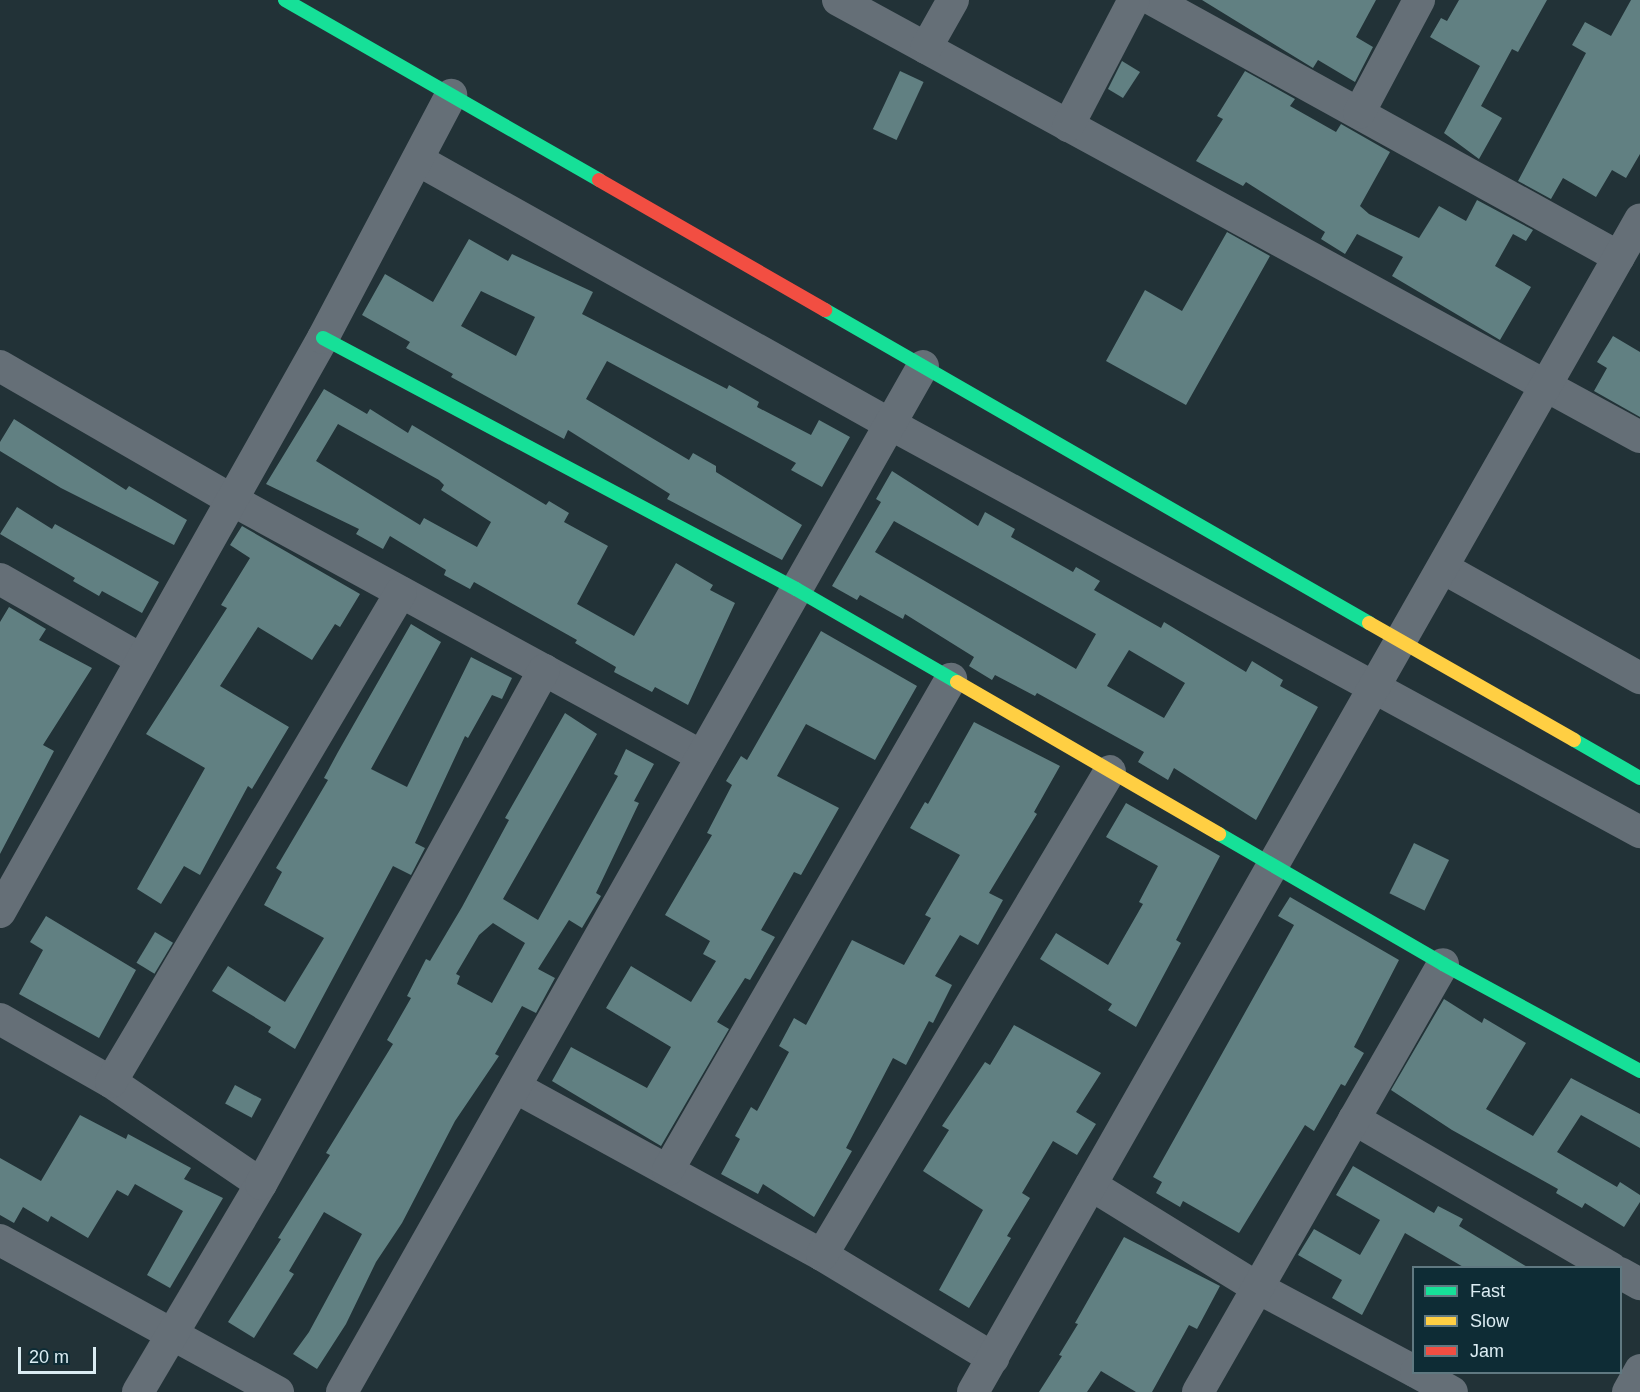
<!DOCTYPE html>
<html>
<head>
<meta charset="utf-8">
<style>
	body { margin:0 }
	#map { position:relative; width:1640px; height:1392px; overflow:hidden; background:#223237; font-family:Helvetica,sans-serif }
	div>[style] { position:absolute }
	.building>* { inset:0; background:#618082; transform-origin:0 0 }
	.street>* { height:32px; margin:-16px; padding:0 16px; transform-origin:16px; border-radius:16px; background:#656f77 }
	.fast>* { height:14px; margin:-7px; padding:0 7px; transform-origin:7px; border-radius:7px; background:#16e098 }
	.slow>* { height:14px; margin:-7px; padding:0 7px; transform-origin:7px; border-radius:7px; background:#ffcf43 }
	.jam>* { height:14px; margin:-7px; padding:0 7px; transform-origin:7px; border-radius:7px; background:#f24e42 }
	span { translate:-50% -50%; white-space:nowrap; text-align:center; line-height:1.15; -webkit-text-stroke:6px #0e2c35; paint-order:stroke }
	.legend { position:absolute; left:1412px; top:1266px; width:210px; height:108px; box-sizing:border-box; background:#0e2c35; border:2px solid #607981; margin:0; padding:8px 10px; list-style:none; font-size:18px; color:#dbecf2 }
	.legend li { display:flex; align-items:center; gap:12px; height:30px }
	.legend b { width:30px; border:2px solid #607981 }
	.scale { position:absolute; left:18px; top:1347px; width:78px; height:27px; box-sizing:border-box; border:3px solid #dbecf2; border-top:0; padding-left:8px; font-size:18px; line-height:21px; white-space:nowrap; color:#dbecf2; -webkit-text-stroke:4px #0e2c35; paint-order:stroke }
</style>
</head>
<body>
<div id="map">
	<div class="building">
		<i style="clip-path:polygon(1202px 0,1376px 0,1356px 37px,1373px 47px,1355px 82px,1318px 60px,1313px 68px)"></i>
		<i style="clip-path:polygon(1459px 0,1547px 0,1518px 52px,1512px 49px,1481px 106px,1502px 118px,1479px 159px,1444px 133px,1480px 66px,1430px 37px,1441px 18px,1447px 21px)"></i>
		<i style="clip-path:polygon(1631px 0,1640px 0,1640px 154px,1626px 178px,1612px 170px,1596px 197px,1563px 178px,1551px 199px,1518px 181px,1586px 53px,1572px 45px,1585px 22px,1611px 36px)"></i>
		<i style="clip-path:polygon(1122px 61px,1140px 72px,1123px 98px,1108px 89px)"></i>
		<i style="left:900px;top:71px;width:26px;height:64px;rotate:25deg"></i>
		<i style="clip-path:polygon(1245px 71px,1295px 99px,1290px 106px,1336px 132px,1341px 124px,1390px 152px,1360px 206px,1369px 214px,1419px 238px,1439px 206px,1466px 221px,1477px 200px,1533px 230px,1526px 241px,1513px 234px,1495px 266px,1531px 287px,1500px 340px,1392px 276px,1403px 257px,1357px 234px,1345px 254px,1321px 239px,1325px 232px,1246px 182px,1243px 186px,1196px 161px,1223px 119px,1217px 116px)"></i>
		<i style="clip-path:polygon(1227px 232px,1270px 256px,1186px 405px,1106px 361px,1145px 290px,1182px 311px)"></i>
		<i style="clip-path:polygon(evenodd,469px 239px,508px 261px,512px 254px,593px 292px,582px 314px,727px 389px,729px 385px,759px 402px,757px 407px,811px 435px,819px 420px,850px 437px,822px 487px,791px 470px,796px 463px,607px 361px,586px 399px,689px 460px,693px 453px,716px 466px,716px 472px,802px 525px,782px 560px,667px 499px,670px 494px,568px 430px,564px 439px,451px 377px,453px 374px,406px 348px,410px 342px,362px 315px,385px 274px,433px 302px,469px 239px,481px 291px,535px 317px,516px 356px,461px 326px,481px 291px)"></i>
		<i style="clip-path:polygon(1613px 336px,1640px 352px,1640px 417px,1594px 391px,1607px 368px,1597px 362px)"></i>
		<i style="clip-path:polygon(evenodd,324px 389px,367px 414px,370px 409px,408px 433px,412px 425px,546px 505px,549px 501px,569px 513px,564px 522px,608px 546px,577px 604px,634px 636px,676px 563px,713px 585px,710px 590px,735px 603px,688px 705px,655px 687px,652px 692px,614px 672px,616px 667px,575px 643px,577px 640px,474px 582px,470px 589px,444px 575px,446px 570px,390px 536px,383px 549px,356px 534px,359px 529px,266px 484px,324px 389px,338px 424px,439px 480px,444px 485px,441px 490px,491px 522px,477px 547px,424px 518px,420px 525px,316px 461px,338px 424px)"></i>
		<i style="clip-path:polygon(14px 419px,126px 490px,129px 486px,187px 520px,174px 545px,61px 488px,0 451px,0 442px)"></i>
		<i style="clip-path:polygon(evenodd,892px 471px,978px 526px,985px 512px,1015px 529px,1011px 537px,1073px 572px,1076px 567px,1100px 581px,1094px 590px,1161px 628px,1164px 622px,1246px 672px,1252px 661px,1283px 680px,1280px 686px,1318px 707px,1256px 820px,1174px 768px,1168px 780px,1138px 762px,1144px 752px,1037px 693px,1035px 696px,995px 675px,992px 680px,969px 666px,974px 657px,905px 614px,903px 619px,860px 595px,857px 600px,832px 586px,881px 502px,876px 499px,892px 471px,894px 521px,1096px 634px,1076px 669px,875px 552px,894px 521px,892px 471px,1129px 650px,1185px 683px,1164px 718px,1107px 686px,1129px 650px)"></i>
		<i style="clip-path:polygon(17px 507px,52px 529px,55px 524px,159px 582px,142px 613px,102px 591px,99px 596px,73px 581px,75px 578px,0 534px)"></i>
		<i style="clip-path:polygon(242px 526px,360px 594px,340px 627px,335px 624px,312px 660px,258px 627px,220px 686px,289px 727px,252px 789px,248px 786px,200px 875px,184px 866px,161px 904px,137px 889px,205px 768px,146px 734px,227px 608px,221px 605px,250px 558px,230px 545px)"></i>
		<i style="clip-path:polygon(9px 607px,46px 629px,39px 640px,92px 668px,43px 745px,54px 751px,0 854px,0 622px)"></i>
		<i style="clip-path:polygon(411px 624px,441px 642px,371px 769px,407px 787px,471px 657px,512px 678px,502px 699px,492px 695px,468px 738px,465px 736px,415px 843px,425px 848px,411px 875px,393px 866px,295px 1049px,268px 1032px,271px 1027px,212px 991px,228px 966px,285px 1002px,324px 938px,264px 905px,282px 872px,276px 868px,328px 780px,324px 778px,338px 752px)"></i>
		<i style="clip-path:polygon(821px 631px,917px 686px,875px 760px,806px 724px,777px 776px,839px 808px,801px 875px,794px 872px,761px 930px,775px 937px,750px 980px,745px 978px,717px 1022px,729px 1029px,661px 1146px,552px 1081px,571px 1047px,647px 1088px,671px 1047px,606px 1008px,631px 966px,691px 1002px,716px 961px,703px 954px,710px 941px,665px 915px,712px 835px,707px 833px,732px 785px,726px 781px,741px 756px,747px 760px)"></i>
		<i style="clip-path:polygon(evenodd,565px 713px,597px 734px,503px 899px,538px 920px,618px 776px,614px 774px,626px 749px,654px 764px,634px 801px,639px 803px,596px 893px,601px 896px,582px 928px,569px 920px,538px 969px,555px 978px,536px 1013px,522px 1006px,495px 1054px,499px 1056px,455px 1121px,402px 1223px,376px 1262px,346px 1324px,317px 1369px,293px 1354px,309px 1332px,362px 1234px,324px 1212px,289px 1271px,294px 1274px,254px 1338px,228px 1322px,281px 1239px,278px 1238px,330px 1155px,326px 1153px,393px 1044px,387px 1040px,411px 998px,407px 996px,426px 959px,430px 961px,462px 907px,509px 820px,505px 818px,565px 713px,493px 923px,525px 943px,492px 1003px,457px 984px,460px 976px,456px 974px,479px 935px,493px 923px)"></i>
		<i style="clip-path:polygon(974px 722px,1060px 766px,1034px 812px,1037px 814px,989px 893px,1003px 900px,978px 945px,960px 935px,935px 976px,952px 985px,933px 1023px,929px 1021px,906px 1065px,893px 1058px,846px 1148px,852px 1151px,814px 1217px,763px 1184px,758px 1194px,721px 1174px,740px 1139px,735px 1136px,751px 1107px,757px 1111px,789px 1052px,779px 1046px,794px 1018px,806px 1025px,852px 940px,904px 965px,931px 918px,925px 915px,960px 855px,910px 828px,925px 802px,928px 804px)"></i>
		<i style="clip-path:polygon(1126px 803px,1220px 856px,1176px 940px,1181px 943px,1136px 1027px,1108px 1010px,1112px 1004px,1040px 959px,1056px 933px,1108px 965px,1143px 904px,1139px 902px,1158px 866px,1106px 837px)"></i>
		<i style="left:1414px;top:843px;width:39px;height:56px;rotate:26deg"></i>
		<i style="clip-path:polygon(1290px 897px,1399px 960px,1354px 1047px,1364px 1053px,1345px 1086px,1341px 1084px,1314px 1131px,1305px 1125px,1239px 1233px,1183px 1201px,1180px 1207px,1156px 1193px,1162px 1182px,1153px 1177px,1294px 925px,1278px 916px)"></i>
		<i style="clip-path:polygon(46px 916px,136px 970px,99px 1038px,19px 994px,43px 950px,30px 942px)"></i>
		<i style="left:155px;top:932px;width:21px;height:36px;rotate:31deg"></i>
		<i style="clip-path:polygon(1444px 999px,1482px 1023px,1484px 1018px,1526px 1043px,1486px 1109px,1533px 1136px,1571px 1078px,1640px 1114px,1640px 1148px,1581px 1115px,1557px 1152px,1617px 1187px,1620px 1182px,1640px 1195px,1640px 1202px,1624px 1227px,1585px 1203px,1582px 1208px,1556px 1193px,1558px 1189px,1452px 1130px,1391px 1090px)"></i>
		<i style="clip-path:polygon(1014px 1025px,1101px 1073px,1076px 1112px,1096px 1124px,1077px 1155px,1053px 1141px,1022px 1193px,1030px 1198px,1007px 1236px,1011px 1238px,969px 1308px,939px 1290px,983px 1210px,923px 1171px,949px 1130px,942px 1126px,985px 1062px,990px 1065px)"></i>
		<i style="left:235px;top:1085px;width:30px;height:21px;rotate:28deg"></i>
		<i style="clip-path:polygon(80px 1115px,126px 1139px,128px 1134px,191px 1168px,184px 1179px,223px 1198px,170px 1288px,147px 1275px,183px 1211px,135px 1184px,128px 1196px,117px 1190px,88px 1238px,51px 1216px,48px 1222px,23px 1207px,14px 1223px,0 1215px,0 1158px,41px 1181px)"></i>
		<i style="clip-path:polygon(1353px 1166px,1434px 1213px,1438px 1206px,1463px 1219px,1459px 1226px,1529px 1268px,1465px 1268px,1405px 1233px,1362px 1315px,1332px 1298px,1342px 1280px,1298px 1255px,1314px 1229px,1360px 1255px,1380px 1220px,1336px 1195px)"></i>
		<i style="clip-path:polygon(1124px 1237px,1220px 1286px,1197px 1329px,1189px 1325px,1152px 1392px,1136px 1392px,1101px 1371px,1087px 1392px,1039px 1392px,1062px 1356px,1059px 1355px,1078px 1324px,1075px 1323px)"></i>
	</div>
	<div class="street">
		<i style="left:838px;top:0;width:913px;rotate:28.59deg"></i>
		<i style="left:1153px;top:0;width:532px;rotate:28.88deg"></i>
		<i style="left:926px;top:48px;width:55px;rotate:-60.6deg"></i>
		<i style="left:1359px;top:113px;width:128px;rotate:-62deg"></i>
		<i style="left:1068px;top:126px;width:142px;rotate:-62.4deg"></i>
		<i style="left:418px;top:160px;width:541px;rotate:29.22deg"></i>
		<i style="left:890px;top:424px;width:854px;rotate:28.55deg"></i>
		<i style="left:0;top:366px;width:268px;rotate:30deg"></i>
		<i style="left:232px;top:500px;width:535px;rotate:28.58deg"></i>
		<i style="left:1443px;top:568px;width:226px;rotate:29.2deg"></i>
		<i style="left:0;top:579px;width:163px;rotate:29.7deg"></i>
		<i style="left:0;top:912px;width:659px;rotate:-60.63deg"></i>
		<i style="left:323px;top:338px;width:275px;rotate:-62.2deg"></i>
		<i style="left:0;top:1019px;width:128px;rotate:29.6deg"></i>
		<i style="left:111px;top:1082px;width:181px;rotate:34.2deg"></i>
		<i style="left:111px;top:1082px;width:569px;rotate:-59.38deg"></i>
		<i style="left:515px;top:1087px;width:350px;rotate:28.7deg"></i>
		<i style="left:822px;top:1255px;width:200px;rotate:31.1deg"></i>
		<i style="left:1354px;top:1119px;width:297px;rotate:30.1deg"></i>
		<i style="left:668px;top:1170px;width:567px;rotate:-60.04deg"></i>
		<i style="left:1091px;top:1185px;width:196px;rotate:31.7deg"></i>
		<i style="left:1258px;top:1288px;width:177px;rotate:28deg"></i>
		<i style="left:0;top:1240px;width:317px;rotate:28.7deg"></i>
		<i style="left:822px;top:1255px;width:563px;rotate:-59.25deg"></i>
		<i style="left:1620px;top:1273px;width:23px;rotate:29deg"></i>
		<i style="left:1416px;top:1372px;width:41px;rotate:29.1deg"></i>
		<i style="left:138px;top:1392px;width:242px;rotate:-59.4deg"></i>
		<i style="left:261px;top:1184px;width:587px;rotate:-61.16deg"></i>
		<i style="left:342px;top:1392px;width:1179px;rotate:-60.48deg"></i>
		<i style="left:973px;top:1392px;width:1349px;rotate:-60.36deg"></i>
		<i style="left:1198px;top:1392px;width:493px;rotate:-60.2deg"></i>
		<i style="left:1628px;top:1392px;width:25px;rotate:-61deg"></i>
	</div>
	<div class="fast">
		<i style="left:285px;top:0;width:362px;rotate:29.8deg"></i>
		<i style="left:825px;top:310px;width:628px;rotate:29.91deg"></i>
		<i style="left:323px;top:338px;width:535px;rotate:27.95deg"></i>
		<i style="left:796px;top:589px;width:186px;rotate:30deg"></i>
		<i style="left:1574px;top:740px;width:76px;rotate:29.9deg"></i>
		<i style="left:1219px;top:834px;width:259px;rotate:30.1deg"></i>
		<i style="left:1443px;top:964px;width:224px;rotate:28.5deg"></i>
	</div>
	<div class="slow">
		<i style="left:1369px;top:623px;width:236px;rotate:29.7deg"></i>
		<i style="left:957px;top:682px;width:303px;rotate:30.1deg"></i>
	</div>
	<div class="jam">
		<i style="left:599px;top:180px;width:261px;rotate:29.9deg"></i>
	</div>
	<ul class="legend">
	<li><b style="height:8px;background:#16e098"></b>Fast</li>
	<li><b style="height:8px;background:#ffcf43"></b>Slow</li>
	<li><b style="height:8px;background:#f24e42"></b>Jam</li>
	</ul>
	<div class="scale">20 m</div>
</div>
</body>
</html>
